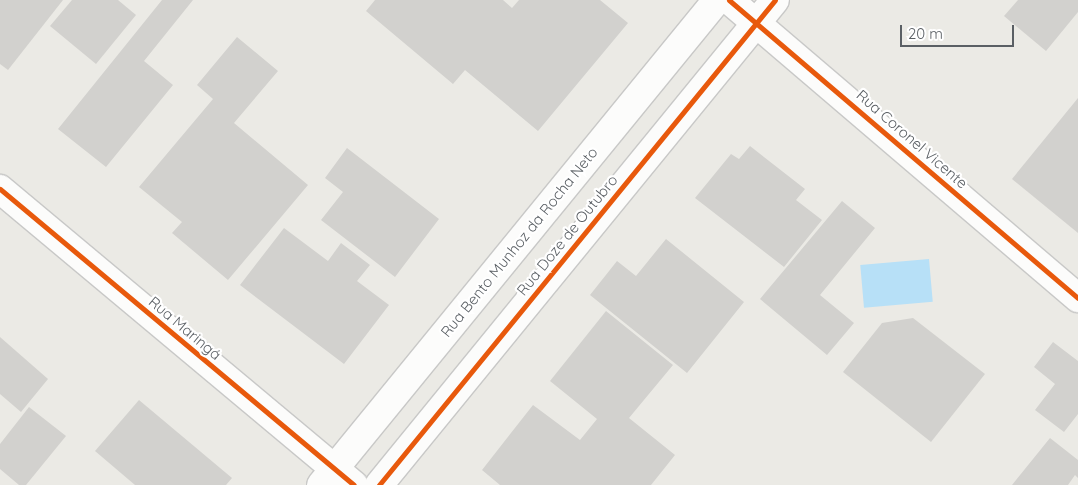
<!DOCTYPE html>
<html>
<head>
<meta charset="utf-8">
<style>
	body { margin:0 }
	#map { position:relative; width:1078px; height:485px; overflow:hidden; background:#ebeae5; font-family:Quicksand,sans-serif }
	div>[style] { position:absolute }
	.water>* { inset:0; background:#b7e0f7; transform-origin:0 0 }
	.building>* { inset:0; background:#d2d1ce }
	.roads { filter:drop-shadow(1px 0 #c8c8c7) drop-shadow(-1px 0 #c8c8c7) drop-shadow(0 1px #c8c8c7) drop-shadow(0 -1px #c8c8c7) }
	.minor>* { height:28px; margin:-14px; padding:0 14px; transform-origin:14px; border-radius:14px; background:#fcfcfb }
	.cycleway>* { height:5px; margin:-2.5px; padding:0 2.5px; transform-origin:2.5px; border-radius:2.5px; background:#e8590c }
	span { translate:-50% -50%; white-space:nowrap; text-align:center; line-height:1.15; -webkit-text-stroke:4.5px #fff; paint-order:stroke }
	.street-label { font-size:15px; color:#5a5f64 }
	.scale { position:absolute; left:900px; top:25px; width:114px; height:22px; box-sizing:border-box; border:2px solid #5a5f64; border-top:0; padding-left:6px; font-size:15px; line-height:18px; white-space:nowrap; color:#5a5f64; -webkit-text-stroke:4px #fff; paint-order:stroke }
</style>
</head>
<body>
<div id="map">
	<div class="water">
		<i style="left:929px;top:259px;width:43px;height:69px;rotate:85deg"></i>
	</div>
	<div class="building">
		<i style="clip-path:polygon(0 0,63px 0,8px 70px,0 64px)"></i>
		<i style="clip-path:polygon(72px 0,118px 0,136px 15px,96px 64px,50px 26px)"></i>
		<i style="clip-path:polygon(162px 0,193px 0,144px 61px,173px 85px,106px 167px,58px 129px)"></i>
		<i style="clip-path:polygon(375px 0,503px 0,512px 8px,519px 0,600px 0,628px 23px,538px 131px,465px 70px,453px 84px,366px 11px)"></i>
		<i style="clip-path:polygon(1018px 0,1078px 0,1078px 12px,1046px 51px,1004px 16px)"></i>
		<i style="clip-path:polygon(237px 37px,278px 71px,234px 123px,308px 185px,228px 280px,172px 233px,182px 222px,139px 187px,213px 99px,197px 85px)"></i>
		<i style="clip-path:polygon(1078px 98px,1078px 233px,1012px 179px)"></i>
		<i style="clip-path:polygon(750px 146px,805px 189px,796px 200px,822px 220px,784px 267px,695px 198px,731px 154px,739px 159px)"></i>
		<i style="clip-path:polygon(347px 148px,439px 219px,395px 277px,321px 220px,343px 192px,325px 178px)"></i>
		<i style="clip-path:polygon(842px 201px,875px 228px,820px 295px,854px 323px,827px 355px,760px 299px)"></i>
		<i style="clip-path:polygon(284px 228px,328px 261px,341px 243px,370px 265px,357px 281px,389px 305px,344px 364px,240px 285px)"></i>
		<i style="clip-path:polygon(666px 239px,744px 302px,687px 373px,590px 295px,617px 261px,636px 276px)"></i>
		<i style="clip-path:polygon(606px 311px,673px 365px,629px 418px,675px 455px,651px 485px,500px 485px,482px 470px,533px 405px,580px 440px,597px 419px,550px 381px)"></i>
		<i style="clip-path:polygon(913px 318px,985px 374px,931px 442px,843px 372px,882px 323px)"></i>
		<i style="clip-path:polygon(0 337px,48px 379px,21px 412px,0 394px)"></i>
		<i style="clip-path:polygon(1053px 342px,1078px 361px,1078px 414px,1064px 432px,1035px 410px,1055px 384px,1034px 367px)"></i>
		<i style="clip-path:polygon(139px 400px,232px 478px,226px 485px,135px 485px,95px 451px)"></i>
		<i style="clip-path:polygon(29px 407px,66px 436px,26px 485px,19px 485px,0 469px,0 444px)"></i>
		<i style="clip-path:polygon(1050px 438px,1078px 460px,1078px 478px,1075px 475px,1068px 485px,1012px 485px)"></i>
	</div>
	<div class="roads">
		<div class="minor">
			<i style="left:729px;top:0;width:459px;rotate:40.5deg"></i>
			<i style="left:0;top:189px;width:461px;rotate:39.9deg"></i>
			<i style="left:321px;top:485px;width:626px;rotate:-50.77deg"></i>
			<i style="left:379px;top:485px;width:626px;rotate:-50.77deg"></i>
		</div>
	</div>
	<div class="cycleway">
		<i style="left:729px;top:0;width:459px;rotate:40.5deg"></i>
		<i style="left:0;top:189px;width:461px;rotate:39.9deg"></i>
		<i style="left:379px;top:485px;width:626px;rotate:-50.77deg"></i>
	</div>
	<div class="street-label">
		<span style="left:912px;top:139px;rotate:41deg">Rua Coronel Vicente</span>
		<span style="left:567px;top:235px;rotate:-51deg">Rua Doze de Outubro</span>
		<span style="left:519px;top:242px;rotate:-51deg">Rua Bento Munhoz da Rocha Neto</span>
		<span style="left:185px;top:328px;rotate:40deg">Rua Maringá</span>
	</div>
	<div class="scale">20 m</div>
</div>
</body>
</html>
